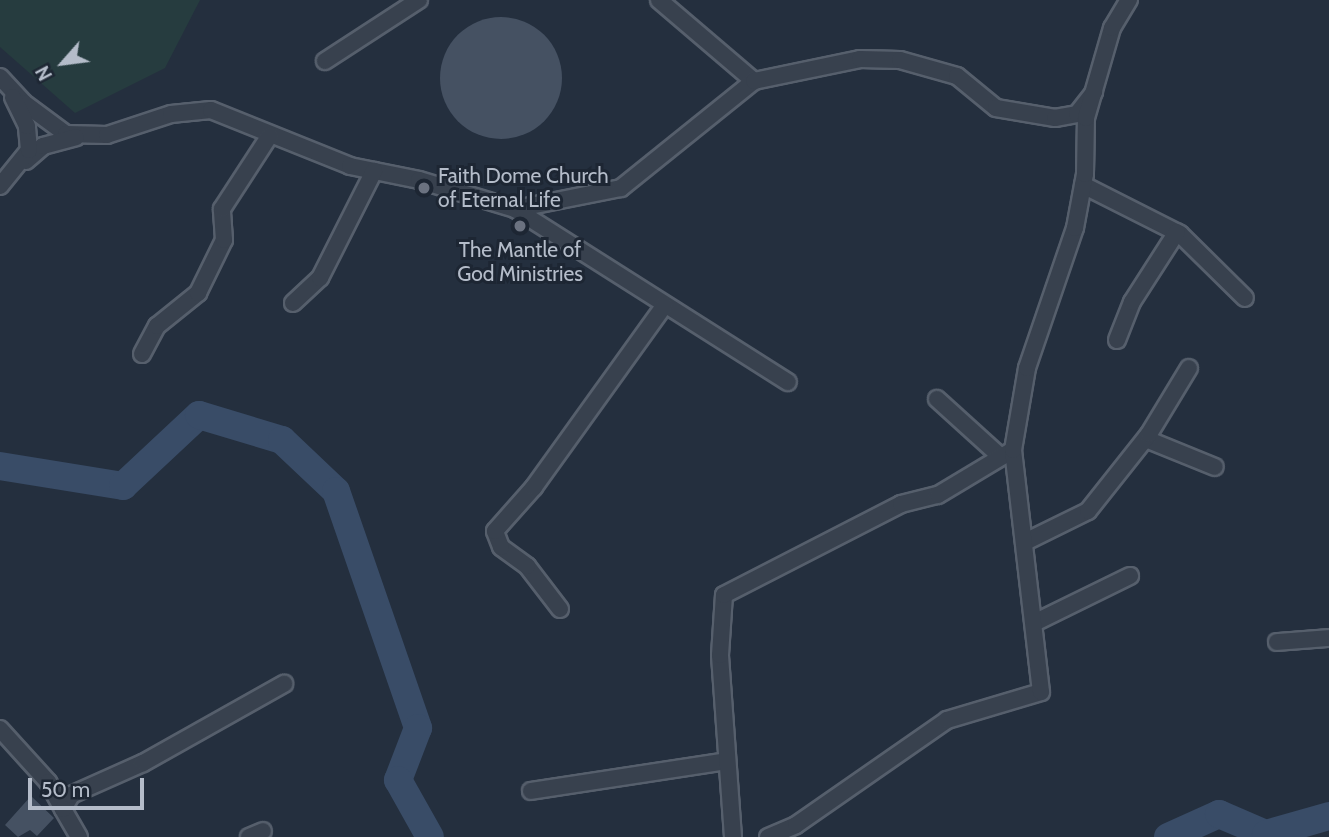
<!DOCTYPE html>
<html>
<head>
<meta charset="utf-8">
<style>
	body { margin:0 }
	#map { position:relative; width:1329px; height:837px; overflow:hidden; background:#242f3e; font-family:Cabin,sans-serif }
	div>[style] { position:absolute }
	.green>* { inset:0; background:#263c3f }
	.river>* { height:28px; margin:-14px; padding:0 14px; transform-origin:14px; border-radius:14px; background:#394c67 }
	.building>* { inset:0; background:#455162 }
	.round { border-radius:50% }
	.roads { filter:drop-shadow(2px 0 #565f6c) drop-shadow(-2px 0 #565f6c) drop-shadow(0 2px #565f6c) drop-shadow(0 -2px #565f6c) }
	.minor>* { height:16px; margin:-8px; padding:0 8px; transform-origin:8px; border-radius:8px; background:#38414e }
	.dots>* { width:19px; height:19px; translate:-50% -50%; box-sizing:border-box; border:4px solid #1d2633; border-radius:50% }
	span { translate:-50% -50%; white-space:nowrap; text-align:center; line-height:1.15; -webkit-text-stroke:6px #1d2633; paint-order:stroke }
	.poi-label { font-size:21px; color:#b4bcc9 }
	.left { translate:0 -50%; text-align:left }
	.north { position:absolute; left:28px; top:28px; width:70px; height:70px; -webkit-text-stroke:5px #1d2633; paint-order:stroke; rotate:242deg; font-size:19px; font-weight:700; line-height:28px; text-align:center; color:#b4bcc9 }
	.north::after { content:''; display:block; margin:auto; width:24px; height:32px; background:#b4bcc9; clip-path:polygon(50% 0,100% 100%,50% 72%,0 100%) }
	.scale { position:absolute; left:28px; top:778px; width:116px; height:32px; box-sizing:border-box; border:4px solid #b4bcc9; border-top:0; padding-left:9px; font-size:21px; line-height:24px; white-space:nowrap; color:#b4bcc9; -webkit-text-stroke:5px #1d2633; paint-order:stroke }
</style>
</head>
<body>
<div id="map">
	<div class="green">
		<i style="clip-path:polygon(0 0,200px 0,165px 68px,75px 113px,0 47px)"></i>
	</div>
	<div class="river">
		<i style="left:0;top:466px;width:125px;rotate:9.2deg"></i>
		<i style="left:123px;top:486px;width:104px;rotate:-43.1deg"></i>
		<i style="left:199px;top:415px;width:87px;rotate:16.8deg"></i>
		<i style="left:282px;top:440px;width:74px;rotate:43.4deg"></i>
		<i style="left:336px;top:491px;width:251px;rotate:70.9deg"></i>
		<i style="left:418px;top:728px;width:56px;rotate:111deg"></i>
		<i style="left:398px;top:780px;width:65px;rotate:60.7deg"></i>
		<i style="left:1168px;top:837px;width:56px;rotate:-24.3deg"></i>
		<i style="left:1219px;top:814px;width:51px;rotate:23.1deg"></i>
		<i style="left:1266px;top:834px;width:66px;rotate:-15.9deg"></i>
	</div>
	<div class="building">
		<i class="round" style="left:440px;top:17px;width:122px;height:122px"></i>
		<i style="clip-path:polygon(31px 796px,54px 818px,37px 836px,30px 830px,18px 837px,5px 825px)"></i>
	</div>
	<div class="roads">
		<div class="minor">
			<i style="left:659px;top:0;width:125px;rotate:40.5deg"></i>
			<i style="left:325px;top:61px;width:112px;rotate:-33deg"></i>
			<i style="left:0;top:77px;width:35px;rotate:47deg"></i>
			<i style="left:24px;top:103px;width:52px;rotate:36.4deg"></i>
			<i style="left:66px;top:134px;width:41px;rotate:1.4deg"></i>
			<i style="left:107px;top:135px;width:67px;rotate:-18.2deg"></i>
			<i style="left:171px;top:114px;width:40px;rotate:-5.7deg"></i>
			<i style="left:211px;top:110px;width:150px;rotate:21.9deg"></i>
			<i style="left:350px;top:166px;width:70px;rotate:11.5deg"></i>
			<i style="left:419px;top:180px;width:100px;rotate:16.8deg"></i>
			<i style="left:515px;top:209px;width:108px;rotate:-11.2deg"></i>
			<i style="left:621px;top:188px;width:171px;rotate:-38.8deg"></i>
			<i style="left:754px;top:81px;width:108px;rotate:-11.7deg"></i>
			<i style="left:860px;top:59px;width:40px;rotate:1.4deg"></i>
			<i style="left:900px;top:60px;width:59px;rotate:15.7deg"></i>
			<i style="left:957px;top:76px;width:50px;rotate:39.4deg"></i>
			<i style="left:996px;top:108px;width:60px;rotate:9.6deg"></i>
			<i style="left:1055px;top:118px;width:22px;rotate:-10deg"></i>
			<i style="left:1077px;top:114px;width:28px;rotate:-52deg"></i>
			<i style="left:26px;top:161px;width:23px;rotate:-41deg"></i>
			<i style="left:43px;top:146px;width:34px;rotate:-15deg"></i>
			<i style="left:1083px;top:185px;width:109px;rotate:26.8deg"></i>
			<i style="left:1180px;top:234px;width:91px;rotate:44.6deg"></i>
			<i style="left:0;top:186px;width:46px;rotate:-51.1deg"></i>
			<i style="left:29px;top:150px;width:24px;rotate:-95deg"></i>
			<i style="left:27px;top:126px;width:32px;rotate:-116deg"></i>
			<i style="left:515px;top:209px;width:323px;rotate:32.4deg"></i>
			<i style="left:293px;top:303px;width:37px;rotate:-43deg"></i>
			<i style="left:320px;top:278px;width:120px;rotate:-63.2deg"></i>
			<i style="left:1117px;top:340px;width:41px;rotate:-68.5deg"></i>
			<i style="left:1132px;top:302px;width:83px;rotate:-57.3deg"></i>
			<i style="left:142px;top:354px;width:32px;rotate:-62deg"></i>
			<i style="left:157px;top:326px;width:53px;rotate:-38.8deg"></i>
			<i style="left:198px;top:293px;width:59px;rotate:-63.9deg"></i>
			<i style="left:224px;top:240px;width:31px;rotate:-94deg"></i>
			<i style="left:222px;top:209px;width:88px;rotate:-57deg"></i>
			<i style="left:937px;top:399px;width:86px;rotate:42.2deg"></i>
			<i style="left:1146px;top:439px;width:74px;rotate:22.1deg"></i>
			<i style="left:1025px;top:542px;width:70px;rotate:-26.2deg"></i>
			<i style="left:1088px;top:511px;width:98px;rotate:-51.6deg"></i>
			<i style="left:1149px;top:434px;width:77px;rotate:-58.8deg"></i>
			<i style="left:560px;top:609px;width:54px;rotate:-127.5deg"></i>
			<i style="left:527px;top:566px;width:32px;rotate:-144deg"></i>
			<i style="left:501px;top:547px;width:17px;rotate:-111deg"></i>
			<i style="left:495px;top:531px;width:59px;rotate:-48.4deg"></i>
			<i style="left:534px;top:487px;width:224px;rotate:-54.3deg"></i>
			<i style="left:1034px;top:623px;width:107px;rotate:-26.1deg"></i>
			<i style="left:1277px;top:642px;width:52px;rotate:-4.4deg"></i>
			<i style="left:0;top:729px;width:72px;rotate:47.8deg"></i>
			<i style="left:48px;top:782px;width:31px;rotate:61deg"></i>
			<i style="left:531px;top:791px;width:198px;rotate:-8.7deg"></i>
			<i style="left:79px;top:837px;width:32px;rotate:-120deg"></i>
			<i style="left:63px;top:809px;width:16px;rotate:-60deg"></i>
			<i style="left:71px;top:795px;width:79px;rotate:-24deg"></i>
			<i style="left:143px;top:763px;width:162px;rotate:-29.3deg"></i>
			<i style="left:249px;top:837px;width:15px;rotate:-23deg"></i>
			<i style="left:733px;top:837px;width:182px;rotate:-94.1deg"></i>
			<i style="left:720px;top:655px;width:60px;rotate:-86.2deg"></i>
			<i style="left:724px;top:595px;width:199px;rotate:-27.2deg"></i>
			<i style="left:901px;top:504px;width:38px;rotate:-14deg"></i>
			<i style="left:938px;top:495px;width:87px;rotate:-31deg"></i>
			<i style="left:768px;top:837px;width:30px;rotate:-23deg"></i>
			<i style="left:796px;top:825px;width:184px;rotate:-34.8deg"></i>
			<i style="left:947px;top:720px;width:98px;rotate:-16.6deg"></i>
			<i style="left:1041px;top:692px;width:244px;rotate:-96.6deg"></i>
			<i style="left:1013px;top:450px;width:83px;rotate:-80.3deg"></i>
			<i style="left:1027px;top:368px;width:148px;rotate:-71.1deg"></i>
			<i style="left:1075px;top:228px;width:55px;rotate:-79.5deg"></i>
			<i style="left:1085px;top:174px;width:56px;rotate:-89deg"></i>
			<i style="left:1086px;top:118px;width:94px;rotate:-73.9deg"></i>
			<i style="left:1112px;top:28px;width:33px;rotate:-59deg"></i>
		</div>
	</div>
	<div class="dots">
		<i style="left:424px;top:188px;background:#6b7280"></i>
		<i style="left:520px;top:226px;background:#6b7280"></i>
	</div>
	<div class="poi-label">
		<span class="left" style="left:438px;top:188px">Faith Dome Church<br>of Eternal Life</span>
		<span style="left:520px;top:262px">The Mantle of<br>God Ministries</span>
	</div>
	<div class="north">N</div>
	<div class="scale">50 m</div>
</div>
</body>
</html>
